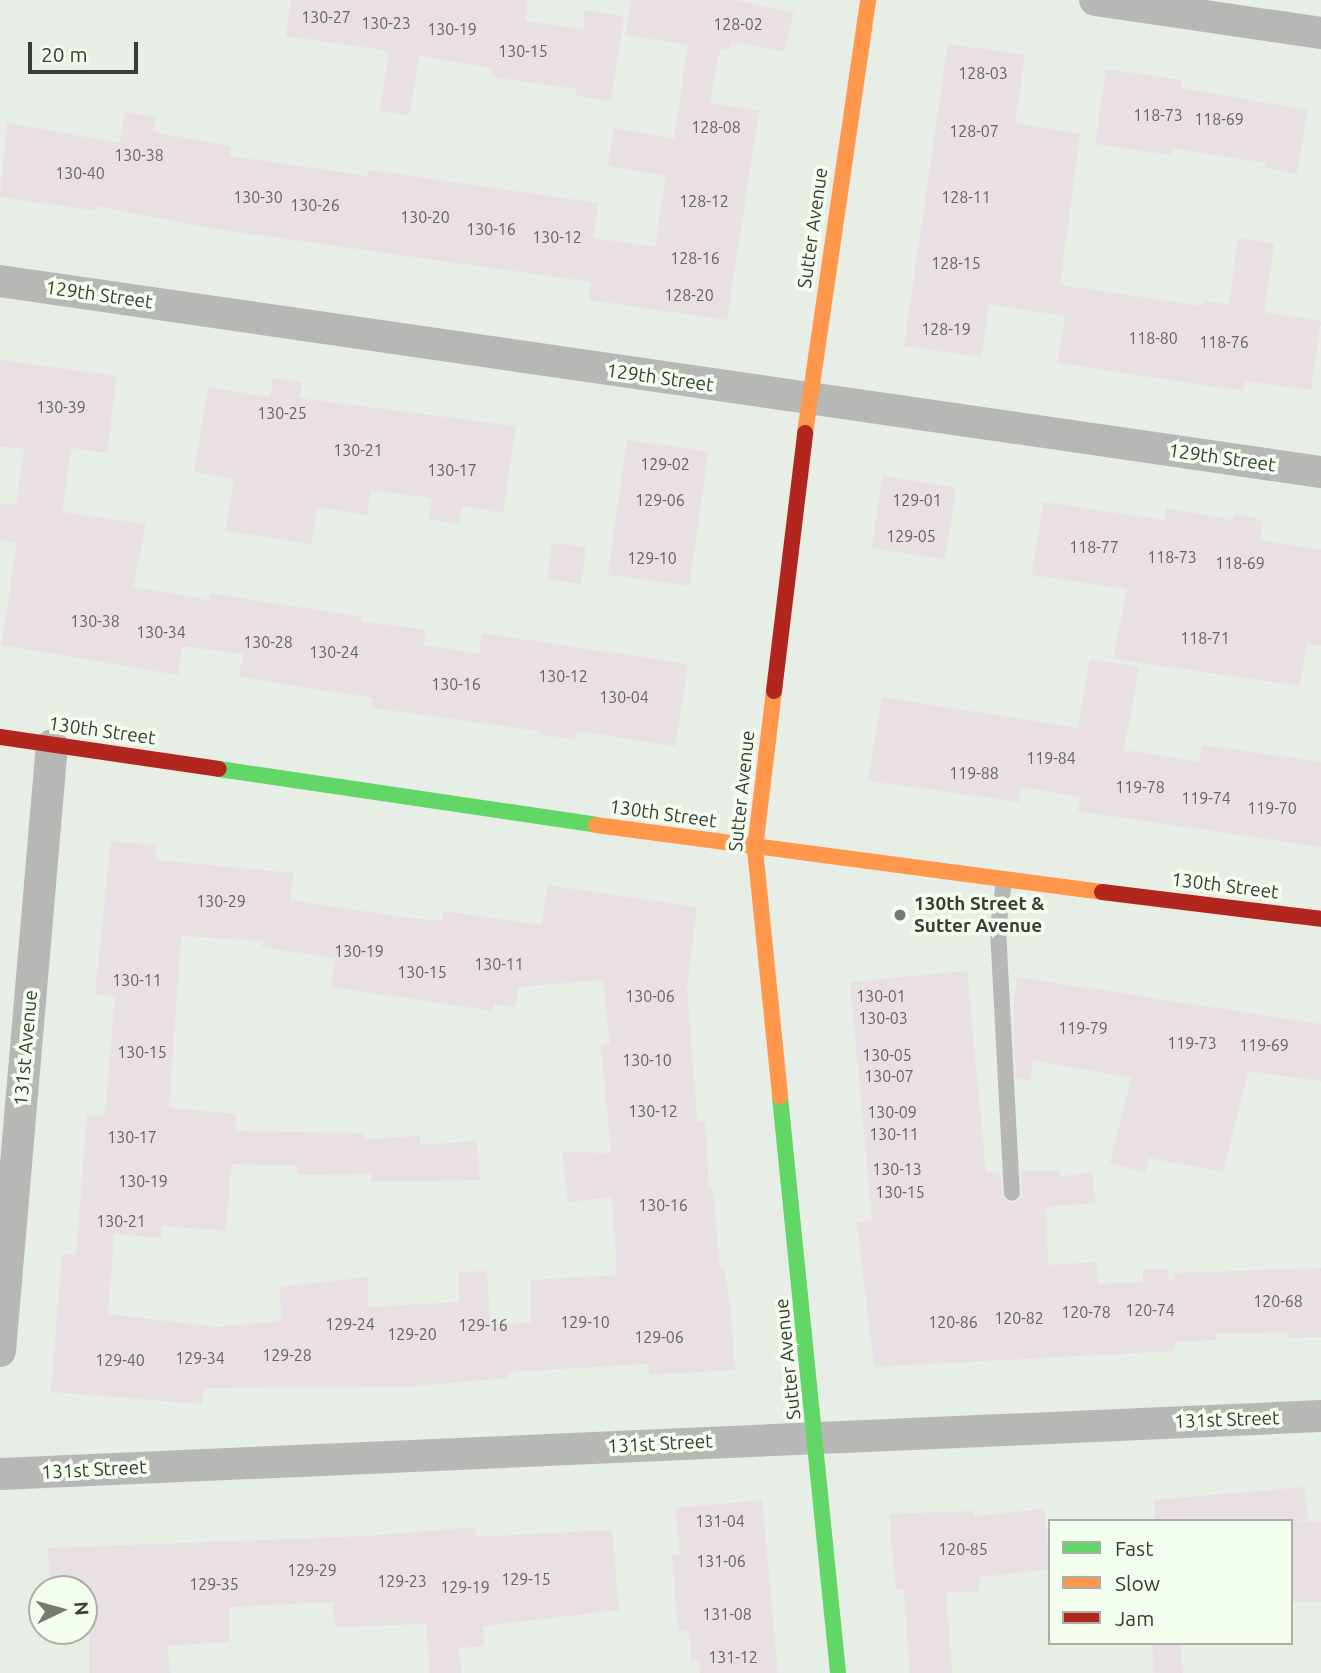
<!DOCTYPE html>
<html>
<head>
<meta charset="utf-8">
<style>
	body { margin:0 }
	#map { position:relative; width:1321px; height:1673px; overflow:hidden; background:#e7eee6; font-family:Ubuntu,sans-serif }
	div>[style] { position:absolute }
	.building>* { inset:0; background:#e9e0e4; transform-origin:0 0 }
	.lane>* { height:16px; margin:-8px; padding:0 8px; transform-origin:8px; border-radius:8px; background:#b7b8b6 }
	.street>* { height:32px; margin:-16px; padding:0 16px; transform-origin:16px; border-radius:16px; background:#b7b8b6 }
	.fast>* { height:16px; margin:-8px; padding:0 8px; transform-origin:8px; border-radius:8px; background:#63d668 }
	.slow>* { height:16px; margin:-8px; padding:0 8px; transform-origin:8px; border-radius:8px; background:#ff974d }
	.jam>* { height:16px; margin:-8px; padding:0 8px; transform-origin:8px; border-radius:8px; background:#b3261e }
	.dots>* { width:19px; height:19px; translate:-50% -50%; box-sizing:border-box; border:4px solid #f4feef; border-radius:50% }
	span { translate:-50% -50%; white-space:nowrap; text-align:center; line-height:1.15; -webkit-text-stroke:7px #f4feef; paint-order:stroke }
	.number-label { font-size:16px; color:#646662 }
	.number-label span { -webkit-text-stroke-width:0 }
	.street-label { font-size:19px; color:#383d37 }
	.poi-label { font-size:19px; color:#383d37; font-weight:700 }
	.left { translate:0 -50%; text-align:left }
	.legend { position:absolute; left:1048px; top:1519px; width:245px; height:126px; box-sizing:border-box; background:#f4feef; border:2px solid #a9b1a5; margin:0; padding:9px 12px; list-style:none; font-size:21px; color:#383d37 }
	.legend li { display:flex; align-items:center; gap:14px; height:35px }
	.legend b { width:35px; border:2px solid #a9b1a5 }
	.north { position:absolute; left:28px; top:1575px; width:70px; height:70px; box-sizing:border-box; background:#f4feef; border:2px solid #a9b1a5; border-radius:50%; rotate:85deg; font-size:19px; font-weight:700; line-height:28px; text-align:center; color:#383d37 }
	.north::after { content:''; display:block; margin:auto; width:24px; height:32px; background:#757b74; clip-path:polygon(50% 0,100% 100%,50% 72%,0 100%) }
	.scale { position:absolute; left:28px; top:42px; width:110px; height:32px; box-sizing:border-box; border:4px solid #383d37; border-top:0; padding-left:9px; font-size:21px; line-height:24px; white-space:nowrap; color:#383d37; -webkit-text-stroke:5px #f4feef; paint-order:stroke }
</style>
</head>
<body>
<div id="map">
	<div class="building">
		<i style="clip-path:polygon(291px 0,528px 0,525px 21px,583px 29px,585px 10px,624px 16px,611px 101px,576px 96px,577px 89px,491px 77px,492px 68px,419px 56px,409px 115px,380px 111px,389px 51px,286px 36px)"></i>
		<i style="clip-path:polygon(631px 0,735px 0,794px 13px,784px 51px,731px 42px,729px 50px,720px 49px,710px 103px,759px 110px,727px 320px,589px 300px,591px 282px,216px 229px,95px 206px,95px 211px,0 197px,7px 123px,120px 143px,125px 112px,156px 117px,153px 132px,231px 146px,230px 156px,368px 176px,369px 170px,598px 203px,593px 238px,655px 247px,666px 176px,608px 166px,614px 128px,674px 139px,688px 45px,625px 35px)"></i>
		<i style="clip-path:polygon(948px 44px,1025px 55px,1015px 123px,1080px 134px,1060px 285px,1202px 306px,1203px 301px,1229px 304px,1238px 238px,1274px 244px,1264px 312px,1321px 321px,1311px 390px,1245px 381px,1244px 391px,1057px 363px,1065px 316px,989px 304px,981px 357px,904px 346px)"></i>
		<i style="clip-path:polygon(1106px 69px,1182px 80px,1181px 88px,1307px 110px,1297px 174px,1265px 168px,1266px 163px,1203px 153px,1172px 148px,1171px 155px,1095px 144px)"></i>
		<i style="clip-path:polygon(0 360px,117px 376px,107px 453px,71px 448px,62px 512px,146px 524px,133px 587px,209px 600px,210px 593px,362px 617px,361px 621px,426px 630px,424px 645px,479px 654px,482px 633px,688px 664px,675px 746px,577px 731px,576px 740px,539px 734px,539px 731px,372px 708px,373px 698px,239px 677px,243px 654px,182px 646px,178px 675px,1px 645px,17px 543px,0 540px,0 503px,16px 505px,24px 449px,0 446px)"></i>
		<i style="clip-path:polygon(273px 378px,302px 382px,299px 398px,516px 426px,503px 513px,462px 506px,459px 525px,428px 519px,432px 498px,371px 490px,367px 515px,317px 507px,312px 544px,225px 531px,234px 479px,194px 472px,208px 387px,270px 397px)"></i>
		<i style="left:627px;top:440px;width:82px;height:136px;rotate:8deg"></i>
		<i style="left:883px;top:476px;width:74px;height:73px;rotate:9deg"></i>
		<i style="clip-path:polygon(1043px 502px,1164px 520px,1166px 508px,1233px 520px,1234px 514px,1263px 520px,1259px 540px,1321px 550px,1321px 646px,1307px 644px,1300px 686px,1113px 659px,1127px 589px,1032px 575px)"></i>
		<i style="left:552px;top:543px;width:34px;height:37px;rotate:7deg"></i>
		<i style="clip-path:polygon(1090px 659px,1139px 667px,1124px 750px,1199px 762px,1202px 745px,1321px 762px,1321px 847px,1078px 811px,1080px 797px,1021px 787px,1019px 802px,868px 781px,882px 697px,1078px 728px)"></i>
		<i style="clip-path:polygon(evenodd,111px 841px,156px 845px,155px 860px,294px 873px,290px 900px,401px 917px,441px 921px,443px 911px,542px 925px,547px 885px,697px 907px,687px 986px,697px 1121px,705px 1121px,709px 1189px,713px 1189px,720px 1268px,724px 1268px,730px 1304px,735px 1370px,649px 1375px,648px 1364px,508px 1372px,508px 1378px,402px 1387px,204px 1388px,202px 1404px,51px 1392px,62px 1254px,76px 1255px,87px 1115px,105px 1116px,115px 996px,95px 994px,111px 841px,181px 936px,263px 941px,262px 947px,335px 958px,331px 987px,493px 1011px,494px 1004px,515px 1007px,518px 987px,603px 980px,610px 1044px,601px 1045px,611px 1153px,562px 1152px,568px 1202px,612px 1197px,617px 1275px,531px 1280px,531px 1323px,490px 1324px,487px 1271px,458px 1272px,459px 1302px,369px 1307px,367px 1277px,280px 1287px,281px 1321px,216px 1327px,108px 1314px,114px 1234px,161px 1238px,162px 1226px,226px 1231px,231px 1164px,297px 1166px,297px 1175px,371px 1174px,371px 1182px,480px 1180px,477px 1141px,420px 1145px,420px 1136px,363px 1139px,363px 1133px,235px 1131px,236px 1114px,169px 1108px,181px 936px)"></i>
		<i style="clip-path:polygon(967px 971px,986px 1173px,1000px 1172px,1003px 1198px,1012px 1203px,1022px 1197px,1021px 1171px,1059px 1170px,1060px 1176px,1093px 1173px,1095px 1203px,1046px 1207px,1048px 1265px,1097px 1262px,1098px 1284px,1143px 1282px,1143px 1270px,1167px 1269px,1168px 1280px,1174px 1280px,1174px 1273px,1321px 1268px,1321px 1337px,1287px 1338px,1287px 1332px,1216px 1334px,1216px 1340px,1174px 1342px,1174px 1351px,874px 1367px,857px 1222px,872px 1220px,850px 982px)"></i>
		<i style="clip-path:polygon(1017px 977px,1321px 1024px,1321px 1081px,1248px 1071px,1223px 1172px,1149px 1158px,1145px 1173px,1110px 1163px,1131px 1078px,1033px 1060px,1030px 1080px,1016px 1078px,1013px 1006px)"></i>
		<i style="clip-path:polygon(1304px 1487px,1308px 1521px,1155px 1521px,1154px 1500px)"></i>
		<i style="clip-path:polygon(762px 1500px,778px 1673px,700px 1673px,699px 1660px,691px 1661px,689px 1630px,678px 1631px,672px 1555px,680px 1554px,675px 1508px)"></i>
		<i style="clip-path:polygon(1044px 1509px,1050px 1569px,980px 1577px,979px 1591px,946px 1593px,952px 1673px,910px 1673px,904px 1589px,896px 1590px,889px 1514px,974px 1511px,974px 1516px)"></i>
		<i style="left:1321px;top:1522px;width:80px;height:30px;rotate:90deg"></i>
		<i style="clip-path:polygon(475px 1527px,476px 1537px,612px 1530px,619px 1610px,483px 1626px,484px 1646px,459px 1648px,461px 1673px,430px 1673px,426px 1624px,335px 1627px,333px 1602px,229px 1607px,230px 1642px,168px 1646px,170px 1673px,89px 1673px,89px 1589px,50px 1589px,48px 1548px,368px 1536px)"></i>
		<i style="clip-path:polygon(1152px 1643px,1180px 1643px,1183px 1673px,1154px 1673px)"></i>
	</div>
	<div class="lane">
		<i style="left:1004px;top:880px;width:49px;rotate:97deg"></i>
		<i style="left:998px;top:929px;width:264px;rotate:87deg"></i>
	</div>
	<div class="street">
		<i style="left:1095px;top:0;width:228px;rotate:8.3deg"></i>
		<i style="left:0;top:281px;width:1335px;rotate:8.23deg"></i>
		<i style="left:0;top:1351px;width:608px;rotate:-85.1deg"></i>
		<i style="left:0;top:1474px;width:1322px;rotate:-2.51deg"></i>
	</div>
	<div class="fast">
		<i style="left:219px;top:769px;width:381px;rotate:8.4deg"></i>
		<i style="left:780px;top:1097px;width:579px;rotate:84.25deg"></i>
	</div>
	<div class="slow">
		<i style="left:805px;top:433px;width:438px;rotate:-81.7deg"></i>
		<i style="left:774px;top:691px;width:159px;rotate:96.9deg"></i>
		<i style="left:755px;top:849px;width:249px;rotate:84.2deg"></i>
		<i style="left:596px;top:825px;width:510px;rotate:7.54deg"></i>
	</div>
	<div class="jam">
		<i style="left:774px;top:691px;width:260px;rotate:-83.1deg"></i>
		<i style="left:0;top:737px;width:221px;rotate:8.3deg"></i>
		<i style="left:1102px;top:892px;width:221px;rotate:7deg"></i>
	</div>
	<div class="dots">
		<i style="left:900px;top:915px;background:#757b74"></i>
	</div>
	<div class="number-label">
		<span style="left:326px;top:17px">130-27</span>
		<span style="left:386px;top:23px">130-23</span>
		<span style="left:738px;top:24px">128-02</span>
		<span style="left:452px;top:29px">130-19</span>
		<span style="left:523px;top:51px">130-15</span>
		<span style="left:983px;top:73px">128-03</span>
		<span style="left:1158px;top:115px">118-73</span>
		<span style="left:1219px;top:119px">118-69</span>
		<span style="left:716px;top:127px">128-08</span>
		<span style="left:974px;top:131px">128-07</span>
		<span style="left:139px;top:155px">130-38</span>
		<span style="left:80px;top:173px">130-40</span>
		<span style="left:258px;top:197px">130-30</span>
		<span style="left:966px;top:197px">128-11</span>
		<span style="left:704px;top:201px">128-12</span>
		<span style="left:315px;top:205px">130-26</span>
		<span style="left:425px;top:217px">130-20</span>
		<span style="left:491px;top:229px">130-16</span>
		<span style="left:557px;top:237px">130-12</span>
		<span style="left:695px;top:258px">128-16</span>
		<span style="left:956px;top:263px">128-15</span>
		<span style="left:689px;top:295px">128-20</span>
		<span style="left:946px;top:329px">128-19</span>
		<span style="left:1153px;top:338px">118-80</span>
		<span style="left:1224px;top:342px">118-76</span>
		<span style="left:61px;top:407px">130-39</span>
		<span style="left:282px;top:413px">130-25</span>
		<span style="left:358px;top:450px">130-21</span>
		<span style="left:665px;top:464px">129-02</span>
		<span style="left:452px;top:470px">130-17</span>
		<span style="left:660px;top:500px">129-06</span>
		<span style="left:917px;top:500px">129-01</span>
		<span style="left:911px;top:536px">129-05</span>
		<span style="left:1094px;top:547px">118-77</span>
		<span style="left:1172px;top:557px">118-73</span>
		<span style="left:652px;top:558px">129-10</span>
		<span style="left:1240px;top:563px">118-69</span>
		<span style="left:95px;top:621px">130-38</span>
		<span style="left:161px;top:632px">130-34</span>
		<span style="left:1205px;top:638px">118-71</span>
		<span style="left:268px;top:642px">130-28</span>
		<span style="left:334px;top:652px">130-24</span>
		<span style="left:563px;top:676px">130-12</span>
		<span style="left:456px;top:684px">130-16</span>
		<span style="left:624px;top:697px">130-04</span>
		<span style="left:1051px;top:758px">119-84</span>
		<span style="left:974px;top:773px">119-88</span>
		<span style="left:1140px;top:787px">119-78</span>
		<span style="left:1206px;top:798px">119-74</span>
		<span style="left:1272px;top:808px">119-70</span>
		<span style="left:221px;top:901px">130-29</span>
		<span style="left:359px;top:951px">130-19</span>
		<span style="left:499px;top:964px">130-11</span>
		<span style="left:422px;top:972px">130-15</span>
		<span style="left:137px;top:980px">130-11</span>
		<span style="left:650px;top:996px">130-06</span>
		<span style="left:881px;top:996px">130-01</span>
		<span style="left:883px;top:1018px">130-03</span>
		<span style="left:1083px;top:1028px">119-79</span>
		<span style="left:1192px;top:1043px">119-73</span>
		<span style="left:1264px;top:1045px">119-69</span>
		<span style="left:142px;top:1052px">130-15</span>
		<span style="left:887px;top:1055px">130-05</span>
		<span style="left:647px;top:1060px">130-10</span>
		<span style="left:889px;top:1076px">130-07</span>
		<span style="left:653px;top:1111px">130-12</span>
		<span style="left:892px;top:1112px">130-09</span>
		<span style="left:894px;top:1134px">130-11</span>
		<span style="left:132px;top:1137px">130-17</span>
		<span style="left:897px;top:1169px">130-13</span>
		<span style="left:143px;top:1181px">130-19</span>
		<span style="left:900px;top:1192px">130-15</span>
		<span style="left:663px;top:1205px">130-16</span>
		<span style="left:121px;top:1221px">130-21</span>
		<span style="left:1278px;top:1301px">120-68</span>
		<span style="left:1150px;top:1310px">120-74</span>
		<span style="left:1086px;top:1312px">120-78</span>
		<span style="left:1019px;top:1318px">120-82</span>
		<span style="left:585px;top:1322px">129-10</span>
		<span style="left:953px;top:1322px">120-86</span>
		<span style="left:350px;top:1324px">129-24</span>
		<span style="left:483px;top:1325px">129-16</span>
		<span style="left:412px;top:1334px">129-20</span>
		<span style="left:659px;top:1337px">129-06</span>
		<span style="left:287px;top:1355px">129-28</span>
		<span style="left:200px;top:1358px">129-34</span>
		<span style="left:120px;top:1360px">129-40</span>
		<span style="left:720px;top:1521px">131-04</span>
		<span style="left:963px;top:1549px">120-85</span>
		<span style="left:721px;top:1561px">131-06</span>
		<span style="left:312px;top:1570px">129-29</span>
		<span style="left:526px;top:1579px">129-15</span>
		<span style="left:402px;top:1581px">129-23</span>
		<span style="left:214px;top:1584px">129-35</span>
		<span style="left:465px;top:1587px">129-19</span>
		<span style="left:727px;top:1614px">131-08</span>
		<span style="left:733px;top:1657px">131-12</span>
	</div>
	<div class="street-label">
		<span style="left:813px;top:228px;rotate:-82deg">Sutter Avenue</span>
		<span style="left:99px;top:295px;rotate:8deg">129th Street</span>
		<span style="left:660px;top:378px;rotate:8deg">129th Street</span>
		<span style="left:1222px;top:458px;rotate:8deg">129th Street</span>
		<span style="left:102px;top:731px;rotate:8deg">130th Street</span>
		<span style="left:742px;top:791px;rotate:-84deg">Sutter Avenue</span>
		<span style="left:663px;top:814px;rotate:8deg">130th Street</span>
		<span style="left:1225px;top:886px;rotate:7deg">130th Street</span>
		<span style="left:26px;top:1048px;rotate:-85deg">131st Avenue</span>
		<span style="left:788px;top:1359px;rotate:-96deg">Sutter Avenue</span>
		<span style="left:1227px;top:1420px;rotate:-2deg">131st Street</span>
		<span style="left:660px;top:1444px;rotate:-3deg">131st Street</span>
		<span style="left:94px;top:1470px;rotate:-3deg">131st Street</span>
	</div>
	<div class="poi-label">
		<span class="left" style="left:914px;top:915px">130th Street &amp;<br>Sutter Avenue</span>
	</div>
	<ul class="legend">
	<li><b style="height:9px;background:#63d668"></b>Fast</li>
	<li><b style="height:9px;background:#ff974d"></b>Slow</li>
	<li><b style="height:9px;background:#b3261e"></b>Jam</li>
	</ul>
	<div class="north">N</div>
	<div class="scale">20 m</div>
</div>
</body>
</html>
